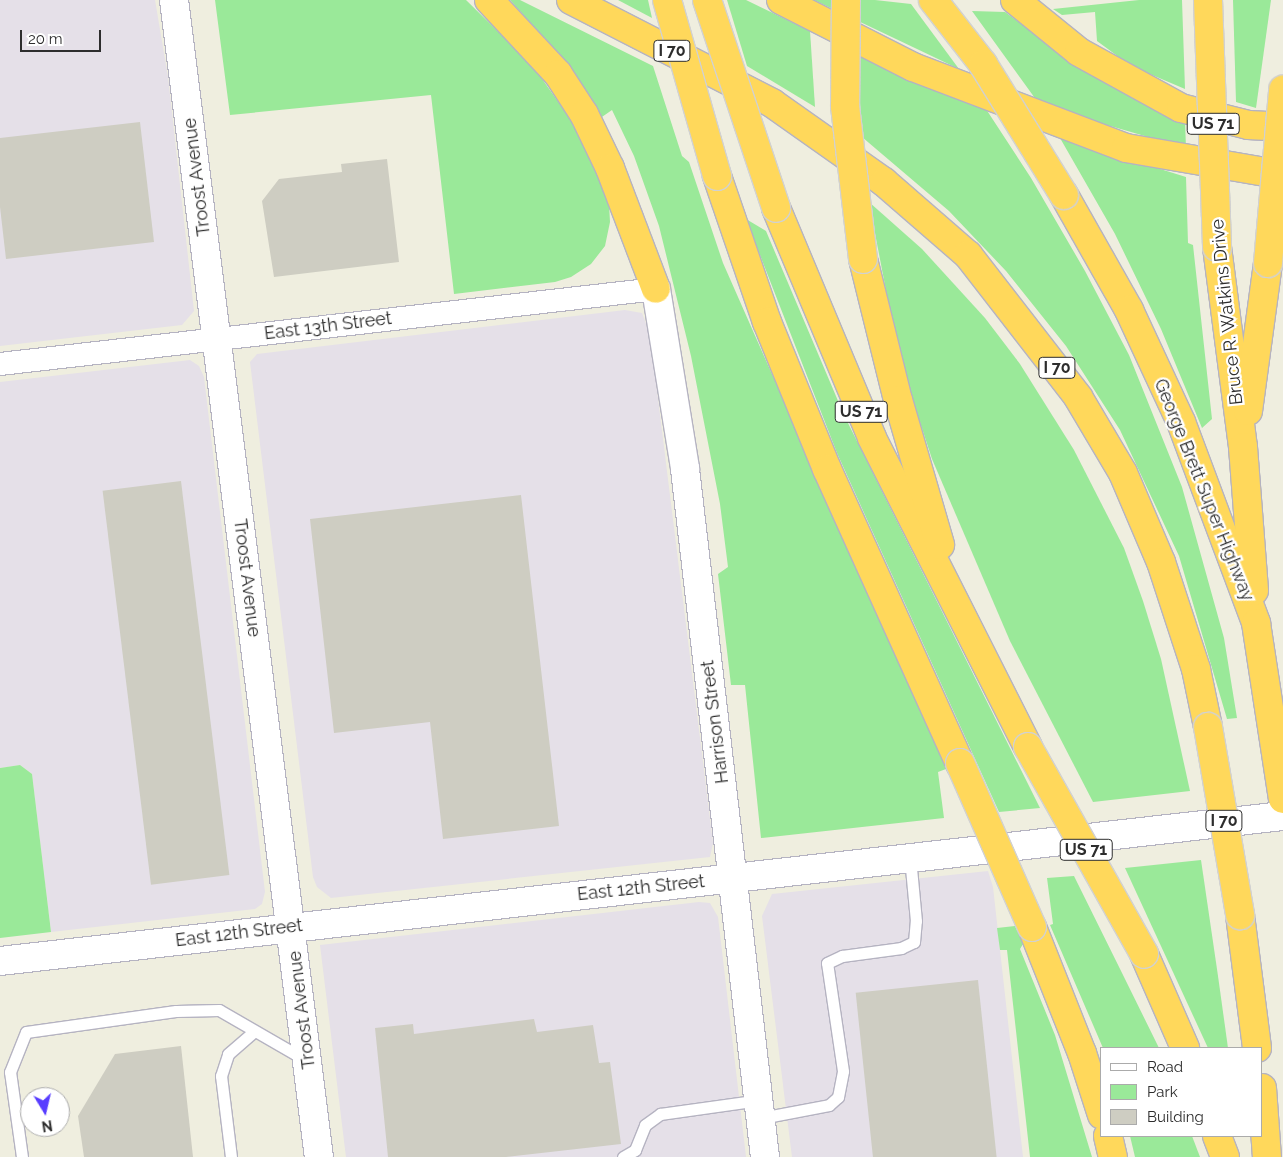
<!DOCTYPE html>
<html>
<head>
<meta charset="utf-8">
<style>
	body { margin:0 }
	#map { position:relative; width:1283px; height:1157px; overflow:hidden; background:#efeedf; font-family:Raleway,sans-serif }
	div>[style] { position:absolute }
	.industrial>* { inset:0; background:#e5e0e8 }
	.green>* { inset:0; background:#9ae999 }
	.building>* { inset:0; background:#cecdc2; transform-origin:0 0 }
	.roads { filter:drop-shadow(1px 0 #b5b3c1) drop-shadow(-1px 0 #b5b3c1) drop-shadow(0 1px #b5b3c1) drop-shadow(0 -1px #b5b3c1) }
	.lane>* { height:11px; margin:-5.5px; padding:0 5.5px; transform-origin:5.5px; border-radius:5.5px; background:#fff }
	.street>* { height:22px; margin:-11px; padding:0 11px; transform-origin:11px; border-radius:11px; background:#fff }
	.secondary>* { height:28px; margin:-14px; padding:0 14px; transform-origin:14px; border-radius:14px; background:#fff }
	.highway>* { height:28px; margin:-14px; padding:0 14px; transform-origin:14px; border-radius:14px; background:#ffd85b }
	.bridges { filter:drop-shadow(1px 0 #d1d1d1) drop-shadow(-1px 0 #d1d1d1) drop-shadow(0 1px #d1d1d1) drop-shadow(0 -1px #d1d1d1) }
	.highway-bridge>* { height:28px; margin:-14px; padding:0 14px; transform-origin:14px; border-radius:14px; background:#ffd85b }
	span { translate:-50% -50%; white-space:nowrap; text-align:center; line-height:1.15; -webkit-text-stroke:4.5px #fff; paint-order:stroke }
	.shield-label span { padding:1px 4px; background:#fff; border:1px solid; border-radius:4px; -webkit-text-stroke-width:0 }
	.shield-label { font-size:16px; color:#2d2d2d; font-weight:700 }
	.street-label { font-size:18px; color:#2d2d2d }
	.legend { position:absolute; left:1100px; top:1047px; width:162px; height:90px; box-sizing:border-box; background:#fff; border:1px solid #ababab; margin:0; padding:6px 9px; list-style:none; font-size:15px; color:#2d2d2d }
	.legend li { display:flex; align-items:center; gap:10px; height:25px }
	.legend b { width:25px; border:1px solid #ababab }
	.north { position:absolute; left:20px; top:1087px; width:50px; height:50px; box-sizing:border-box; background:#fff; border:1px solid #ababab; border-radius:50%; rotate:171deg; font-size:14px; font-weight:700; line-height:20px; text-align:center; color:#2d2d2d }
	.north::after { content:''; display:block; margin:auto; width:18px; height:22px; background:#583dff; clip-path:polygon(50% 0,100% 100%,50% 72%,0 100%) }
	.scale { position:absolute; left:20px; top:30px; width:81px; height:22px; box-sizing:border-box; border:2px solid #2d2d2d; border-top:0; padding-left:6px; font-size:15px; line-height:18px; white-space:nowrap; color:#2d2d2d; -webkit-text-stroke:4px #fff; paint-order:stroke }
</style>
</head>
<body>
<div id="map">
	<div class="industrial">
		<i style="clip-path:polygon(0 0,155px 0,168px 77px,194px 311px,182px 325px,0 346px)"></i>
		<i style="clip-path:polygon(625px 310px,642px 313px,650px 334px,713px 843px,710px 857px,331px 898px,317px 887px,313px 877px,250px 362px,257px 354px)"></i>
		<i style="clip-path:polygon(190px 360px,199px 366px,204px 377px,265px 892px,262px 904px,255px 909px,51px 932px,32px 774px,20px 765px,0 768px,0 382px)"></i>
		<i style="clip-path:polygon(988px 871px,993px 887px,1023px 1157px,792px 1157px,762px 916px,772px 894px)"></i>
		<i style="clip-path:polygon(699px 902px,710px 903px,718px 917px,746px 1157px,346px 1157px,320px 945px)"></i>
	</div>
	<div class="green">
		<i style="clip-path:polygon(215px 0,466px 0,533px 66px,578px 130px,609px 204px,610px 222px,605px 246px,591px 264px,571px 277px,555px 282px,454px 294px,431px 95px,230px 115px)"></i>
		<i style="clip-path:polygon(510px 0,520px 0,653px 66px,682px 156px,689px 162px,723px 263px,946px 769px,938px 772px,944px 818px,761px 838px,745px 685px,731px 685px,718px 574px,728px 567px,720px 504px,691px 356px,659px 226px,634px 156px,612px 110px,599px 119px,551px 46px)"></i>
		<i style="clip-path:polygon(618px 0,648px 0,652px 18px)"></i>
		<i style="clip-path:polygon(727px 0,746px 0,810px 31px,815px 107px,747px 66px)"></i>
		<i style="clip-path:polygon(814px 0,875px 0,911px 4px,959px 69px)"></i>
		<i style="clip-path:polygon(1139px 0,1182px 0,1185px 89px,1131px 66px,1097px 41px,1095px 12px,1062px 15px,1053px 9px)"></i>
		<i style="clip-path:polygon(1233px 0,1271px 0,1256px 108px,1236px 102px)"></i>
		<i style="clip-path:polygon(972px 11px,1005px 12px,1080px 67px,1185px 121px,1186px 148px,1076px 116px,1037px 101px)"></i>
		<i style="clip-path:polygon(857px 50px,984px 106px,1031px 178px,1085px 271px,1129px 355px,1182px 487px,1224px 638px,1237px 718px,1227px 719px,1179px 556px,1120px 430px,1066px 346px,1006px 271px,949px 211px,862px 137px)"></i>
		<i style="clip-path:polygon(1060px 138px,1186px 177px,1188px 243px,1193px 245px,1212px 419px,1202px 428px,1161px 329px,1115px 234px)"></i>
		<i style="clip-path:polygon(869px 202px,922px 249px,985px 318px,1020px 364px,1074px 450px,1124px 548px,1143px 601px,1161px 659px,1190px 791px,1093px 802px,1010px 641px,932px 459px,899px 358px)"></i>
		<i style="clip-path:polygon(746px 219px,766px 231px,844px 415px,1040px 808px,999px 812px,837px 453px)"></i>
		<i style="clip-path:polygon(20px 765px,32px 774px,51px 932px,0 938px,0 768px)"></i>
		<i style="clip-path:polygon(1201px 860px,1218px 976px,1228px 1048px,1208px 1048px,1125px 868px)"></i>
		<i style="clip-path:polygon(1074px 876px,1124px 977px,1159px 1048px,1103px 1048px,1050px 925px,1053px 924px,1047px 878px)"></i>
		<i style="clip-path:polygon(1015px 926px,1023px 944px,1020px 949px,1055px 1035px,1092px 1157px,1030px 1157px,1007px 950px,1000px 950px,997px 928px)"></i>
		<i style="clip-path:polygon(1130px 1136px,1192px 1136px,1200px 1157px,1135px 1157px)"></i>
	</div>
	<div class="building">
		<i style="clip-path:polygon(140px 122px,154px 242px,6px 259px,0 207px,0 138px)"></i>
		<i style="clip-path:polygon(387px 159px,399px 262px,274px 277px,262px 201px,279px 179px,342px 172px,341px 164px)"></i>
		<i style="left:181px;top:481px;width:397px;height:79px;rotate:83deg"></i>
		<i style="clip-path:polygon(521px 495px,559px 826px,443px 839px,430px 722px,334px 733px,310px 519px)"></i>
		<i style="left:978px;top:980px;width:178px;height:123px;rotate:84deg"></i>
		<i style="clip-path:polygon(534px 1019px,537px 1032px,593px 1025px,599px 1063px,610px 1062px,621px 1144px,506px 1157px,388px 1157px,375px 1028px,413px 1024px,414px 1034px)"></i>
		<i style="clip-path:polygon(181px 1046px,193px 1157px,84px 1157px,78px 1116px,115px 1054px)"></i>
	</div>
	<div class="roads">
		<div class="lane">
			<i style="left:761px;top:1118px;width:69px;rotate:-10.8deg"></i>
			<i style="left:829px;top:1105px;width:12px;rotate:-42deg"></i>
			<i style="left:838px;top:1097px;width:26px;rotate:-79deg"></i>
			<i style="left:843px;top:1071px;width:109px;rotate:-98.4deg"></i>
			<i style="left:827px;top:963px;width:17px;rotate:-25deg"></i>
			<i style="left:842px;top:956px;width:60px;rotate:-7.7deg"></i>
			<i style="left:901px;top:948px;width:14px;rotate:-25deg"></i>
			<i style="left:914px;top:942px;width:21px;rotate:-85deg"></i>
			<i style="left:916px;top:921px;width:64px;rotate:-95.4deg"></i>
			<i style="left:22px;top:1157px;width:86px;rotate:-98deg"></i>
			<i style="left:10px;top:1072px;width:43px;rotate:-68.2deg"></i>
			<i style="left:26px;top:1032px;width:151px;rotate:-8deg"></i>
			<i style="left:176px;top:1011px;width:43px;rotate:-1.3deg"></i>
			<i style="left:219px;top:1010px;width:98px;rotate:30deg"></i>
			<i style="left:231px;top:1157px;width:82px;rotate:-97deg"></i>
			<i style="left:221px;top:1076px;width:23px;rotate:-72deg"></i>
			<i style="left:228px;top:1054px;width:33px;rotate:-41deg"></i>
			<i style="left:623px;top:1157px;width:14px;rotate:-30deg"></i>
			<i style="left:635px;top:1150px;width:27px;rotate:-68deg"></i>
			<i style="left:645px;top:1125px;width:19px;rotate:-36deg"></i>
			<i style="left:660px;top:1114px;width:100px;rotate:-8deg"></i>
		</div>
		<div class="street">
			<i style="left:0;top:364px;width:660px;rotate:-6.52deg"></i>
		</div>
		<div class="secondary">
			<i style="left:174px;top:0;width:1166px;rotate:82.86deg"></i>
			<i style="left:656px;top:289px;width:182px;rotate:80.8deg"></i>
			<i style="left:685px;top:469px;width:693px;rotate:83.37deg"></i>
			<i style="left:0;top:961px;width:1291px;rotate:-6.45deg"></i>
		</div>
		<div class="highway">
			<i style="left:489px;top:0;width:101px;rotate:47deg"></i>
			<i style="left:558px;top:74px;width:48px;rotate:57deg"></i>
			<i style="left:584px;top:114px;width:60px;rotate:64.3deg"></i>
			<i style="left:610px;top:168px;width:129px;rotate:69.2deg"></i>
			<i style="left:571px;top:0;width:226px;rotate:27.1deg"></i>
			<i style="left:772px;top:103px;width:137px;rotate:35.2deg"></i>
			<i style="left:884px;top:182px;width:111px;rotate:41deg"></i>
			<i style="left:968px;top:255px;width:180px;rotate:52.2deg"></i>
			<i style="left:1078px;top:397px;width:88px;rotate:59.4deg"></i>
			<i style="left:1123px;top:473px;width:97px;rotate:66.9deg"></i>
			<i style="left:1161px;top:562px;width:113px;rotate:71.9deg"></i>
			<i style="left:1196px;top:669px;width:59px;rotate:78.3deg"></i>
			<i style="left:781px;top:0;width:148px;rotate:26.9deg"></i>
			<i style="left:913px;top:67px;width:228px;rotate:20.8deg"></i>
			<i style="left:1126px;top:148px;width:159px;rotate:9.8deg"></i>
			<i style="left:1015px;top:0;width:82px;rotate:39.1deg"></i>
			<i style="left:1079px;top:52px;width:116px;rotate:28.8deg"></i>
			<i style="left:1181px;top:108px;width:69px;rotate:14.2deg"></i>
			<i style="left:1248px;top:125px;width:35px;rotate:3deg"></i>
			<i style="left:717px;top:176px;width:154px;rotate:71.1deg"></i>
			<i style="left:767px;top:322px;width:159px;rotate:67.8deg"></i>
			<i style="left:827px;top:469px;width:323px;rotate:65.7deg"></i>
			<i style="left:1064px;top:195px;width:132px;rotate:60.5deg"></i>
			<i style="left:1129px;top:310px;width:123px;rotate:65.1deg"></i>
			<i style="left:1181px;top:422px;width:215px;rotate:69.5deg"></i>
			<i style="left:1256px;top:623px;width:178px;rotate:81.3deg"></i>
			<i style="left:776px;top:208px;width:249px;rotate:67.3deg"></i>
			<i style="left:872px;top:438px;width:346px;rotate:63.2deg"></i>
			<i style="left:1217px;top:247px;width:202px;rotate:82.6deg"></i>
			<i style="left:1243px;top:447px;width:144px;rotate:85.6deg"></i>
			<i style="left:863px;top:259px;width:145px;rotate:76.1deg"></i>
			<i style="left:898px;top:400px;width:151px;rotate:73.8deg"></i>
			<i style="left:1248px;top:411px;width:149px;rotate:-82.3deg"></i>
			<i style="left:1240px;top:915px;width:134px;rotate:82.7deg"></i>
			<i style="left:1032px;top:927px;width:136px;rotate:68.4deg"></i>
			<i style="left:1082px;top:1053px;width:65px;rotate:72.1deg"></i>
			<i style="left:1144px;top:954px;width:103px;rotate:66.4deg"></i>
			<i style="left:1262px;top:1088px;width:69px;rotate:85.9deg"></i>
			<i style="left:1108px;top:1136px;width:22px;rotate:77deg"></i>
			<i style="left:1217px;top:1136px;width:22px;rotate:69deg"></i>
		</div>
	</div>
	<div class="bridges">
		<div class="highway-bridge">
			<i style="left:667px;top:0;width:183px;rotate:74.1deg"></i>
			<i style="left:707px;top:0;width:219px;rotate:71.6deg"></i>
			<i style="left:846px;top:0;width:106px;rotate:90.5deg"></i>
			<i style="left:845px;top:106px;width:154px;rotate:83.3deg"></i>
			<i style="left:933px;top:0;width:81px;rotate:52deg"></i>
			<i style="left:983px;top:64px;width:154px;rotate:58.3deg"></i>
			<i style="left:1208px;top:0;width:247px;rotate:87.9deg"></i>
			<i style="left:1268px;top:263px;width:174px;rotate:-85deg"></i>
			<i style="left:1208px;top:727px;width:191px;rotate:80.3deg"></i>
			<i style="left:1028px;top:747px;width:237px;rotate:60.7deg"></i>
			<i style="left:960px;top:763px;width:179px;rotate:66.3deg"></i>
		</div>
	</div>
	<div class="shield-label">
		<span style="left:672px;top:51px">I 70</span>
		<span style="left:1213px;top:124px">US 71</span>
		<span style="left:1057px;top:368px">I 70</span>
		<span style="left:861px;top:412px">US 71</span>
		<span style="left:1224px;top:821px">I 70</span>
		<span style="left:1086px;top:850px">US 71</span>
	</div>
	<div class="street-label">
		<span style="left:197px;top:177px;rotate:-97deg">Troost Avenue</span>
		<span style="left:1227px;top:312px;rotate:-96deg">Bruce R. Watkins Drive</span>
		<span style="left:328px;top:326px;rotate:-7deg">East 13th Street</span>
		<span style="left:1204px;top:490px;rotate:68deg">George Brett Super Highway</span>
		<span style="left:247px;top:578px;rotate:83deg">Troost Avenue</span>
		<span style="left:715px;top:722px;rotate:-97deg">Harrison Street</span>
		<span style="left:641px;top:888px;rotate:-6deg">East 12th Street</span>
		<span style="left:239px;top:933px;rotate:-7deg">East 12th Street</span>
		<span style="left:302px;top:1010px;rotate:-97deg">Troost Avenue</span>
	</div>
	<ul class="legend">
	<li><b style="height:6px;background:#fff"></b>Road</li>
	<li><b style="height:14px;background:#9ae999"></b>Park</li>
	<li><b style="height:14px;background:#cecdc2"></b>Building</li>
	</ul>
	<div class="north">N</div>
	<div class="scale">20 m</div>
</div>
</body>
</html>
